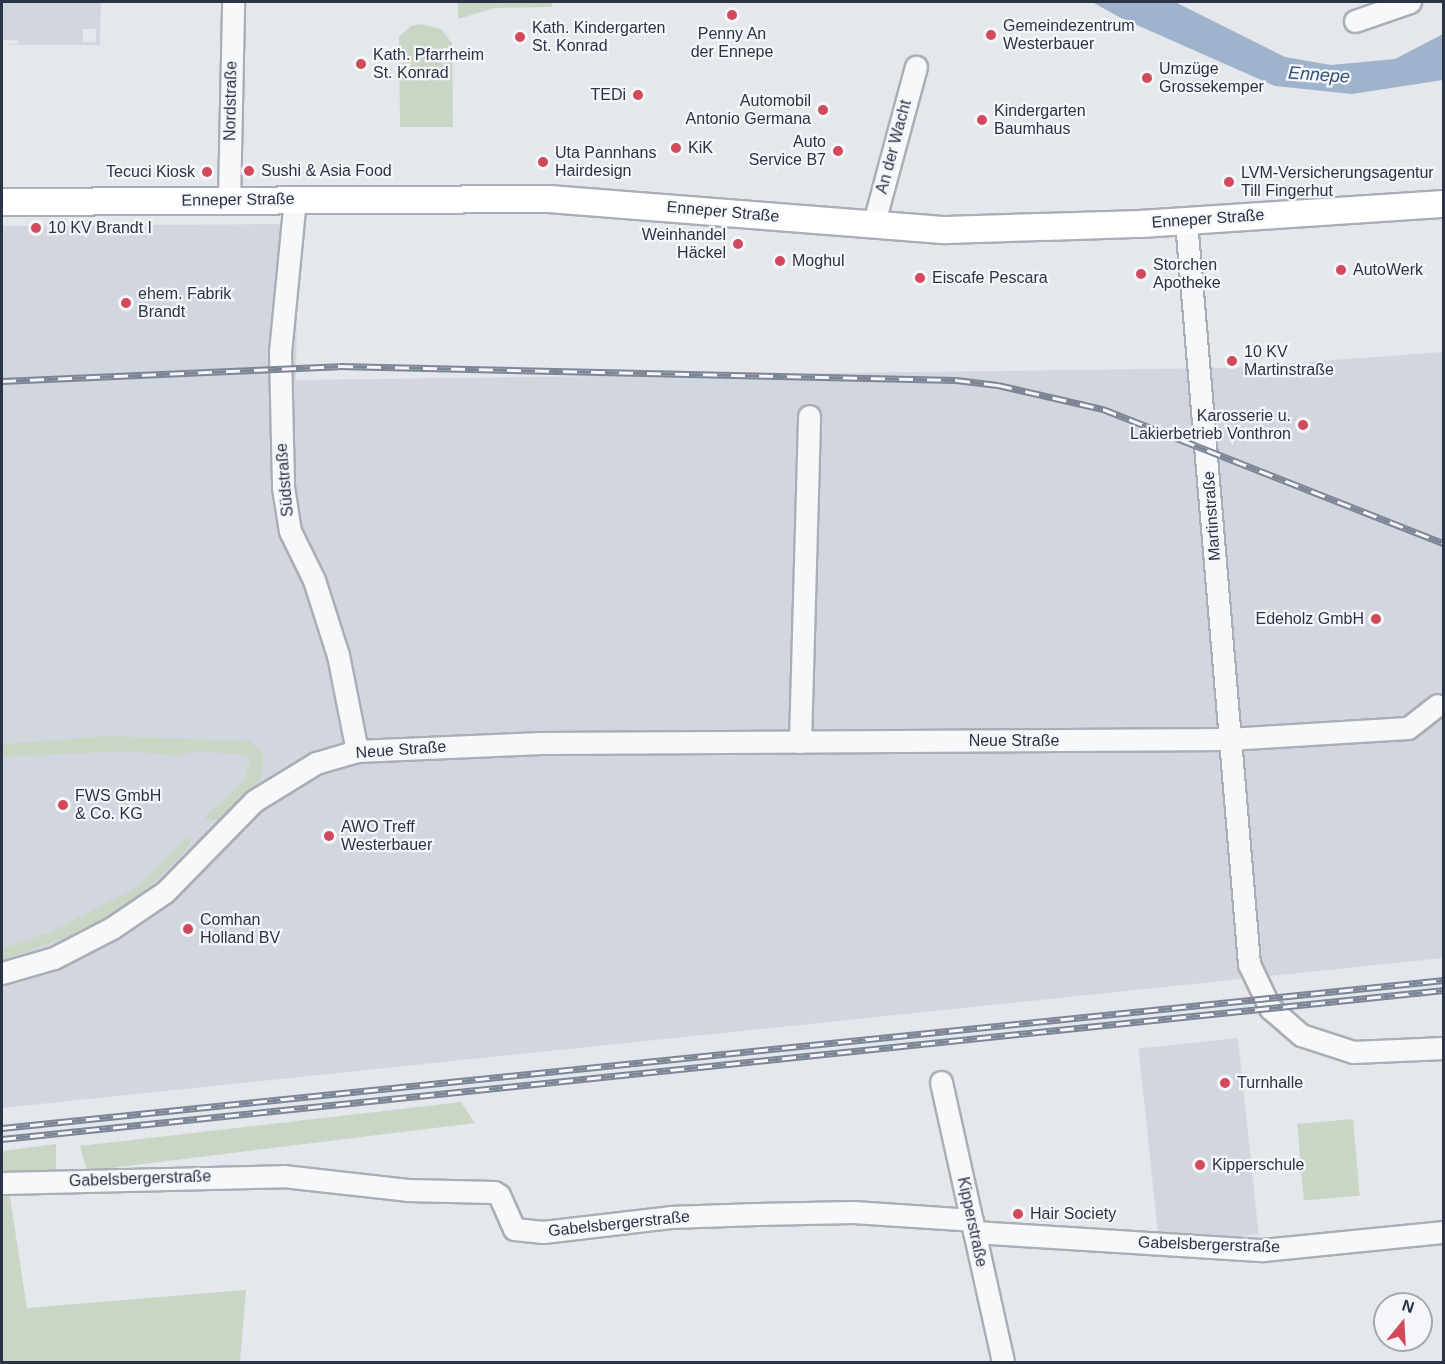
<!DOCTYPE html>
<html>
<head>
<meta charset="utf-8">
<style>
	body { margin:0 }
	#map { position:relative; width:1445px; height:1364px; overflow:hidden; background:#e4e7ec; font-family:Helvetica,sans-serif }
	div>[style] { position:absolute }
	.built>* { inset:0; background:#d2d6de; transform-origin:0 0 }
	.green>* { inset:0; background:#c9d6c5; transform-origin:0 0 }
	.water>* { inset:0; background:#9fb4cc }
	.roads { filter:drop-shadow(2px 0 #a9aeb7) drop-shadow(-2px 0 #a9aeb7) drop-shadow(0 2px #a9aeb7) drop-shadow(0 -2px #a9aeb7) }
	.minor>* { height:21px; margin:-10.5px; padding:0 10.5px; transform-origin:10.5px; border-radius:10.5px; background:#f7f8fa }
	.major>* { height:26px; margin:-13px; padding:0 13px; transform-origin:13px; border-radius:13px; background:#fff }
	.rail>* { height:7px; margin-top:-3.5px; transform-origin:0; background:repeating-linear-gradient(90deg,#f4f6f9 0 14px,#7d8696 0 28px); box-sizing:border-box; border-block:2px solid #7d8696 }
	.dots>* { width:16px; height:16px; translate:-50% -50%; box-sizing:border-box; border:3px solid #f4f6f9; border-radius:50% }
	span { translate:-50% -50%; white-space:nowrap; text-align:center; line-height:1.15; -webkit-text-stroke:4.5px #f4f6f9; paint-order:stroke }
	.poi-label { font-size:16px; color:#2b3445 }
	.left { translate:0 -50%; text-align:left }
	.right { translate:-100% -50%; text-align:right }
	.street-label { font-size:16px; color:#2b3445 }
	.water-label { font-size:18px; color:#34527a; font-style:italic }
	.frame { position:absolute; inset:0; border:3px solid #2b3445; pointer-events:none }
	.north { position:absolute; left:1373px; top:1292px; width:60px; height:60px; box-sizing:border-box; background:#f4f6f9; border:2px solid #a4a8b1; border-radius:50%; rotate:18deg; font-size:16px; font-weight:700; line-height:24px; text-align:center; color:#2b3445 }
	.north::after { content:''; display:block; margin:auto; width:21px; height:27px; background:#d1495b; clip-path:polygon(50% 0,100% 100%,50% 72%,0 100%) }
</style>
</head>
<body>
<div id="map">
	<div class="built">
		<i style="clip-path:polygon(evenodd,2px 2px,101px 2px,100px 45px,2px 45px,18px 44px,18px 40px,2px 40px,2px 2px,83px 29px,96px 29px,96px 42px,83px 42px,83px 29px)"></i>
		<i style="clip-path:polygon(298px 224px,296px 380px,1225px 368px,1443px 352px,1443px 958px,2px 1108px,2px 226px)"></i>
		<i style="left:1238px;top:1038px;width:197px;height:100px;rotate:84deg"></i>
	</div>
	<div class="green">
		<i style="clip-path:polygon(458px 2px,552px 2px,552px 7px,495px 8px,458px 19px)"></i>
		<i style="clip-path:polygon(421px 24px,441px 29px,452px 43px,453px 127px,400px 127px,399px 37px,411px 26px)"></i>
		<i style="clip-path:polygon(107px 736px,249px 741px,263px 754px,261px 779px,216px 821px,204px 818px,244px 780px,250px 762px,246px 755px,195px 751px,177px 756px,131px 751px,2px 757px,2px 744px)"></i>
		<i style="clip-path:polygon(187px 837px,191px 839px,187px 849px,139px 896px,81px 932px,2px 960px,2px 949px,51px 932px,137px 887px)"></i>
		<i style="clip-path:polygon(461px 1102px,475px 1123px,87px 1171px,80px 1146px)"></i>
		<i style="left:1353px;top:1119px;width:77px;height:56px;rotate:85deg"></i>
		<i style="clip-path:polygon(56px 1144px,56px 1174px,7px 1178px,27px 1308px,246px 1290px,240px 1362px,2px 1362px,2px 1151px)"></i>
	</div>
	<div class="water">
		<i style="clip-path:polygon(1092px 2px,1175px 2px,1285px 57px,1331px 65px,1395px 59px,1443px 34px,1443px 80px,1352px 94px,1275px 86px,1121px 18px)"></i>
	</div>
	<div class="roads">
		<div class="minor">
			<i style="left:1355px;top:21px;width:58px;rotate:-19.1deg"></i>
			<i style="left:295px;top:199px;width:154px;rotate:95.6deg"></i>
			<i style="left:280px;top:352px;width:135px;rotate:88.7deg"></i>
			<i style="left:283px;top:487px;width:45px;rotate:81deg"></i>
			<i style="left:290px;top:531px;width:55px;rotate:63.9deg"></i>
			<i style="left:314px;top:580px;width:79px;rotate:72.3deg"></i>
			<i style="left:338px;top:655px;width:98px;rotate:78.8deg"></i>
			<i style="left:229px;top:200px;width:198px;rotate:-88.8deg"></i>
			<i style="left:1186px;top:221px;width:746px;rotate:85.15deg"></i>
			<i style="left:1249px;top:964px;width:49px;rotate:64.5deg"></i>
			<i style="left:1270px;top:1008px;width:41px;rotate:41.1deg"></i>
			<i style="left:1301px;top:1035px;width:55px;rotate:18.1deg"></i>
			<i style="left:1353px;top:1052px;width:91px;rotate:-2.5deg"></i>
			<i style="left:873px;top:226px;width:165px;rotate:-74.9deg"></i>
			<i style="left:800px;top:742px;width:326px;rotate:-88.4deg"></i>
			<i style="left:2px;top:973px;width:54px;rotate:-16.1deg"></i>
			<i style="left:54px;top:958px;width:65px;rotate:-27.3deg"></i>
			<i style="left:112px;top:928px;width:64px;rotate:-34.2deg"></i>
			<i style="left:165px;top:892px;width:127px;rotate:-45.6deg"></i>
			<i style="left:254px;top:801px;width:73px;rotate:-31.5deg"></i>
			<i style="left:316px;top:763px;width:43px;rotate:-16.3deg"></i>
			<i style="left:357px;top:751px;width:184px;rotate:-2.5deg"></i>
			<i style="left:541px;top:743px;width:687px;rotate:-0.33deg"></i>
			<i style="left:1228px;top:739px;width:180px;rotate:-3.5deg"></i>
			<i style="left:1408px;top:728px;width:37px;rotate:-38deg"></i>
			<i style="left:941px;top:1082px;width:287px;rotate:77.5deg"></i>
			<i style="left:2px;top:1183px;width:281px;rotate:-1.4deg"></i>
			<i style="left:283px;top:1176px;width:125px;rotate:6.4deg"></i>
			<i style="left:407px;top:1190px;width:87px;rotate:1.3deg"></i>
			<i style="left:494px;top:1192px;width:6px;rotate:31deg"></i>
			<i style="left:499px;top:1195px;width:37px;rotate:66deg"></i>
			<i style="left:514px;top:1229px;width:29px;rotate:6deg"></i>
			<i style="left:543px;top:1232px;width:128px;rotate:-6.7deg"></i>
			<i style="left:670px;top:1217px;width:87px;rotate:-2deg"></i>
			<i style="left:757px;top:1214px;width:96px;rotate:-1.2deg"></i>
			<i style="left:853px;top:1212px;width:119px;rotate:3.8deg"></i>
			<i style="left:974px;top:1232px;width:290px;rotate:3.6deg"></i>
			<i style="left:1263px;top:1250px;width:182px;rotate:-5.7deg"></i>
		</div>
		<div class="major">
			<i style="left:2px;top:202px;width:547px;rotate:-0.31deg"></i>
			<i style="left:549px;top:199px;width:398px;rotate:4.5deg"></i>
			<i style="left:946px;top:230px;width:195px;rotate:-1.8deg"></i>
			<i style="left:1141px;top:224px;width:304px;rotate:-3.8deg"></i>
		</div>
	</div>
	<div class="rail">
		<i style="left:2px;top:381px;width:337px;rotate:-2.5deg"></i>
		<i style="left:339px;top:366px;width:617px;rotate:1.3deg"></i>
		<i style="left:956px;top:380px;width:42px;rotate:6.8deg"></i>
		<i style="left:998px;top:385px;width:108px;rotate:12.9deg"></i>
		<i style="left:1103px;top:409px;width:366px;rotate:21.5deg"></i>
		<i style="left:2px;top:1128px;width:1450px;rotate:-5.86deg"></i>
		<i style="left:2px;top:1139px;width:1450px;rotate:-5.9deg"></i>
	</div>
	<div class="dots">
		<i style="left:732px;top:15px;background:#d1495b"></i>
		<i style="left:991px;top:35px;background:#d1495b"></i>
		<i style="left:520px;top:37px;background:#d1495b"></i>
		<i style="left:361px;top:64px;background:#d1495b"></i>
		<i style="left:1147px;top:78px;background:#d1495b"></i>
		<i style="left:638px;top:95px;background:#d1495b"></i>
		<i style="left:823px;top:110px;background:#d1495b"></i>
		<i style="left:982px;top:120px;background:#d1495b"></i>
		<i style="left:676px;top:148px;background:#d1495b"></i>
		<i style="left:838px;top:151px;background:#d1495b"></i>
		<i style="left:543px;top:162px;background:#d1495b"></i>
		<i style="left:249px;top:171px;background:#d1495b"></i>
		<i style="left:207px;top:172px;background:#d1495b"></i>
		<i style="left:1229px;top:182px;background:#d1495b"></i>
		<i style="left:36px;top:228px;background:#d1495b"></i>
		<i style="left:738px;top:244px;background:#d1495b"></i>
		<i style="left:780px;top:261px;background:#d1495b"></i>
		<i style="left:1341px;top:270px;background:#d1495b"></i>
		<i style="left:1141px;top:274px;background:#d1495b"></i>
		<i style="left:920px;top:278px;background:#d1495b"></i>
		<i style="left:126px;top:303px;background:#d1495b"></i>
		<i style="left:1232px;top:361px;background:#d1495b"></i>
		<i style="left:1303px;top:425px;background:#d1495b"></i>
		<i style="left:1376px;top:619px;background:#d1495b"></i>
		<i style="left:63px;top:805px;background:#d1495b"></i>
		<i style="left:329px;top:836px;background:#d1495b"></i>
		<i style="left:188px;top:929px;background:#d1495b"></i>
		<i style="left:1225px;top:1083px;background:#d1495b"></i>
		<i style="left:1200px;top:1165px;background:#d1495b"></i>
		<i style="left:1018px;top:1214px;background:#d1495b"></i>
	</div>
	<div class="poi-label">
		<span class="left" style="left:1003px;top:35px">Gemeindezentrum<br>Westerbauer</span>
		<span class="left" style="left:532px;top:37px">Kath. Kindergarten<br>St. Konrad</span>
		<span style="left:732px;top:43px">Penny An<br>der Ennepe</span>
		<span class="left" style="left:373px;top:64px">Kath. Pfarrheim<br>St. Konrad</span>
		<span class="left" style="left:1159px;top:78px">Umzüge<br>Grossekemper</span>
		<span class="right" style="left:626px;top:95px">TEDi</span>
		<span class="right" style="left:811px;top:110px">Automobil<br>Antonio Germana</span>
		<span class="left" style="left:994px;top:120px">Kindergarten<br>Baumhaus</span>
		<span class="right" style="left:826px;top:151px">Auto<br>Service B7</span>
		<span class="left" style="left:688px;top:148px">KiK</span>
		<span class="left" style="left:555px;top:162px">Uta Pannhans<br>Hairdesign</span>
		<span class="left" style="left:261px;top:171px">Sushi &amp; Asia Food</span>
		<span class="right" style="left:195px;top:172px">Tecuci Kiosk</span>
		<span class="left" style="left:1241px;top:182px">LVM-Versicherungsagentur<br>Till Fingerhut</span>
		<span class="left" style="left:48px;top:228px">10 KV Brandt I</span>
		<span class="right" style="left:726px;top:244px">Weinhandel<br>Häckel</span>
		<span class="left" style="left:792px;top:261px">Moghul</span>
		<span class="left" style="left:1153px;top:274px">Storchen<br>Apotheke</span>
		<span class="left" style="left:1353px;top:270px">AutoWerk</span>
		<span class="left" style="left:932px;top:278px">Eiscafe Pescara</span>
		<span class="left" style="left:138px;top:303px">ehem. Fabrik<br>Brandt</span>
		<span class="left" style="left:1244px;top:361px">10 KV<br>Martinstraße</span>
		<span class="right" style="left:1291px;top:425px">Karosserie u.<br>Lakierbetrieb Vonthron</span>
		<span class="right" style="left:1364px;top:619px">Edeholz GmbH</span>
		<span class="left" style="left:75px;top:805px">FWS GmbH<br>&amp; Co. KG</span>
		<span class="left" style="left:341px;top:836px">AWO Treff<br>Westerbauer</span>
		<span class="left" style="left:200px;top:929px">Comhan<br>Holland BV</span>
		<span class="left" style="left:1237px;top:1083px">Turnhalle</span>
		<span class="left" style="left:1212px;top:1165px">Kipperschule</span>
		<span class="left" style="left:1030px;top:1214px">Hair Society</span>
	</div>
	<div class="street-label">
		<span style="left:231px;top:101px;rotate:-89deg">Nordstraße</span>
		<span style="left:894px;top:147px;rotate:-75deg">An der Wacht</span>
		<span style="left:238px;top:200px;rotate:-1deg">Enneper Straße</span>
		<span style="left:723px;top:212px;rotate:5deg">Enneper Straße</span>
		<span style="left:1208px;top:219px;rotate:-4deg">Enneper Straße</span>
		<span style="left:285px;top:480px;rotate:-95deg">Südstraße</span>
		<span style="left:1212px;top:516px;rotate:-94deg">Martinstraße</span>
		<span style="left:1014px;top:741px">Neue Straße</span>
		<span style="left:401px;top:750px;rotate:-4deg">Neue Straße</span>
		<span style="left:140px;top:1179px;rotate:-2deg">Gabelsbergerstraße</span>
		<span style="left:972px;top:1222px;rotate:78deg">Kipperstraße</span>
		<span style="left:619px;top:1224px;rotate:-6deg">Gabelsbergerstraße</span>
		<span style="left:1209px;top:1245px;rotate:2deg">Gabelsbergerstraße</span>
	</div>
	<div class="water-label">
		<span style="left:1319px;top:75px;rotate:4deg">Ennepe</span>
	</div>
	<div class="frame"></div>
	<div class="north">N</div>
</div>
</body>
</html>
